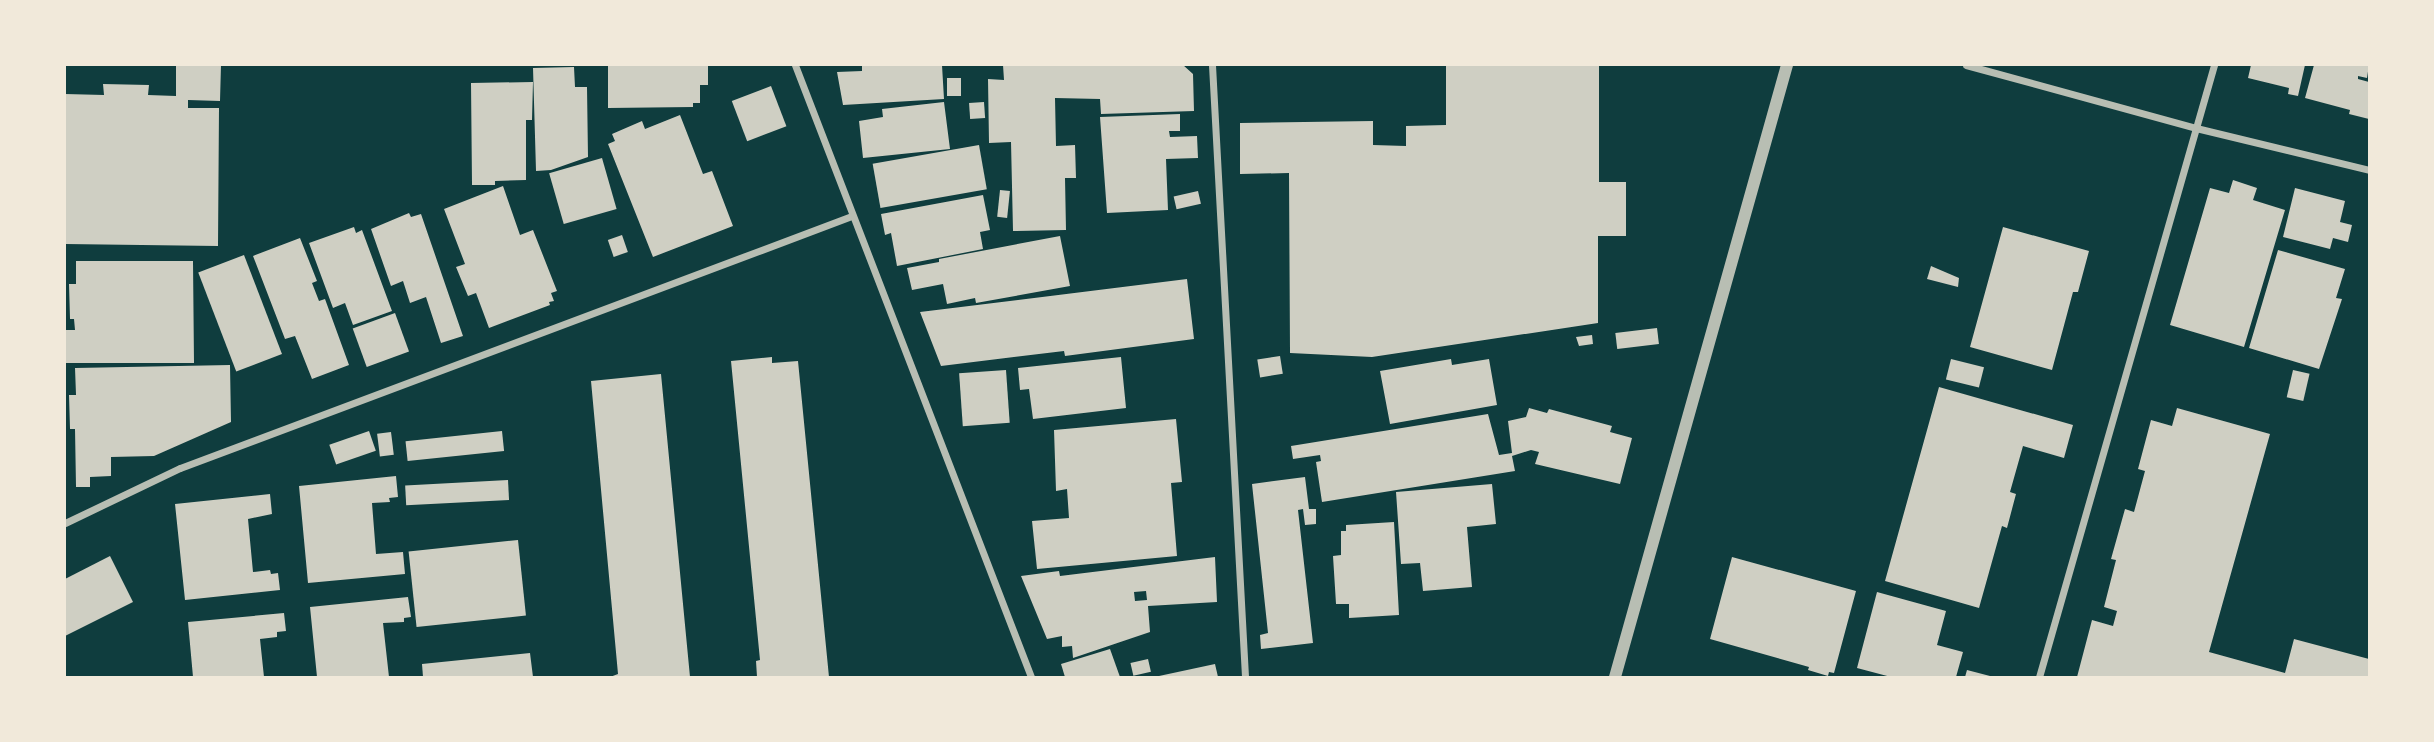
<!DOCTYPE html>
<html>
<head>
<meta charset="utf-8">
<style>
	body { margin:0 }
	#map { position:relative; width:2434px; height:742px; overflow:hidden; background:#0f3d3e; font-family:Signika,sans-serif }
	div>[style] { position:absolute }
	.building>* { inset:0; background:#cfcfc3; transform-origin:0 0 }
	.minor>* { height:7px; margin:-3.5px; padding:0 3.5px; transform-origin:3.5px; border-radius:3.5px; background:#b8beb3 }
	.tertiary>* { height:12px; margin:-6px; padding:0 6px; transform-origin:6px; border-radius:6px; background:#b8beb3 }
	span { translate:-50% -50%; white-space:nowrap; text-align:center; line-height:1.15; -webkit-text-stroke:5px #f1e9da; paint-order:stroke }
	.frame { position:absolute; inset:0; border:66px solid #f1e9da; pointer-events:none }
</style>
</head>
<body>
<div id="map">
	<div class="building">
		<i style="clip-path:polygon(176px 65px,221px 65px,220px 101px,188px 100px,188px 108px,219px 108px,218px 246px,65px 244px,65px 94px,104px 95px,103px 84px,149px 85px,148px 95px,176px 96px)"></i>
		<i style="clip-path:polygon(608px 65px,708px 65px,708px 85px,700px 85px,700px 103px,693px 103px,693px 107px,608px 108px)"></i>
		<i style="clip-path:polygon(862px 65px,942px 65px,944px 99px,843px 105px,837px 72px,862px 71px)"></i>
		<i style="clip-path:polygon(1003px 65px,1183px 65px,1193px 74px,1194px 111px,1101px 114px,1100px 99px,1055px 98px,1056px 146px,1075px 145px,1076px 178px,1065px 178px,1066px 230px,1013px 231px,1011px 142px,989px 143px,988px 79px,1004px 80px)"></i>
		<i style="clip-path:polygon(2251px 65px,2305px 65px,2298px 96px,2288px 94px,2289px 88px,2248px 78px)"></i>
		<i style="clip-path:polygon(2314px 65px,2369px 65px,2367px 78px,2358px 76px,2358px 79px,2369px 82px,2369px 119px,2349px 114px,2350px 110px,2305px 98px)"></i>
		<i style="clip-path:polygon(1446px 66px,1599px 66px,1599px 182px,1626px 182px,1626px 236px,1598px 236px,1598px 323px,1372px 357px,1290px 353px,1289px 173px,1240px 174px,1240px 123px,1373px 121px,1373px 145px,1406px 146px,1406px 126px,1446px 125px)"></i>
		<i style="clip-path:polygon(574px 67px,575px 87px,587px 87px,588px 157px,551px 170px,536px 171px,533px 68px)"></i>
		<i style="left:961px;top:78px;width:18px;height:14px;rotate:90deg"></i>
		<i style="clip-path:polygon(533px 82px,532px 120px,526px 120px,526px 180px,495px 181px,495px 185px,472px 185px,471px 83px)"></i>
		<i style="left:771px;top:86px;width:43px;height:42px;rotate:69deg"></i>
		<i style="clip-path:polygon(944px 102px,950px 149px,863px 158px,859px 121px,883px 117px,882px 109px)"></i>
		<i style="left:984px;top:102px;width:16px;height:15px;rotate:86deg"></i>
		<i style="clip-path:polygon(1180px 114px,1180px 131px,1169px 131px,1170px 137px,1197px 136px,1198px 158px,1166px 159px,1168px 210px,1107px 213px,1100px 117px)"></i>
		<i style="clip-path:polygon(680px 115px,703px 174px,712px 171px,733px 226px,653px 257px,608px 144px,615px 141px,612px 134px,642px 121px,645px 129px)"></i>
		<i style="left:979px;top:145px;width:45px;height:108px;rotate:80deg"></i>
		<i style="left:602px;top:158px;width:53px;height:55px;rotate:74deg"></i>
		<i style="clip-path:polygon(2233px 180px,2257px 188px,2253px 200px,2285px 210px,2244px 347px,2170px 325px,2210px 188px,2229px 193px)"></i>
		<i style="clip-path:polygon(503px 186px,520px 235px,533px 230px,557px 291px,551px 293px,554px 301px,549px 302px,550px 305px,489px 328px,476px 293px,468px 296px,456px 267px,465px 264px,444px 209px)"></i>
		<i style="clip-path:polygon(2295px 188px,2345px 201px,2340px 222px,2352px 225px,2348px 242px,2333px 238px,2330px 249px,2283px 237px)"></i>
		<i style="left:1000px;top:190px;width:10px;height:27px;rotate:6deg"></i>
		<i style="left:1198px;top:191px;width:13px;height:25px;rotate:77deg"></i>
		<i style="clip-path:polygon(983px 195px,990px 230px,980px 232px,983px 249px,897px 266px,891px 233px,885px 235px,881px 214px)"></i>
		<i style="clip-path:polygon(409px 213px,411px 217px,421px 214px,463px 336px,441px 343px,426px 297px,410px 303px,403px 281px,391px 286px,371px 229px)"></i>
		<i style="clip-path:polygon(354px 227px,356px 233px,362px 230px,392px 311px,353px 325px,345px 303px,333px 308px,309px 243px)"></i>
		<i style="clip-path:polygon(2003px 227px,2089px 251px,2078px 292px,2073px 292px,2052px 370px,1970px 347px)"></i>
		<i style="left:622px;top:235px;width:18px;height:15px;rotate:71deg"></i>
		<i style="clip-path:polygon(1060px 236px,1070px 286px,976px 303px,975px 298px,947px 304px,943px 284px,912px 290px,907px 268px,939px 262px,939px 259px)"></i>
		<i style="clip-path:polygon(300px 238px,317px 281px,312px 283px,319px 301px,325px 299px,349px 365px,312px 379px,295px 336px,285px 339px,253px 256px)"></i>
		<i style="clip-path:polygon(2278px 250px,2345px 269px,2336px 298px,2342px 299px,2319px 369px,2249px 348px)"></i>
		<i style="left:244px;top:255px;width:106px;height:49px;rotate:69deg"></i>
		<i style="clip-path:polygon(76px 261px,193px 261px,194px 363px,65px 363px,65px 330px,75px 330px,74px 319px,70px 319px,69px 284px,76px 284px)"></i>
		<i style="clip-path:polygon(1931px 266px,1959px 278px,1958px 287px,1927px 279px)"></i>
		<i style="clip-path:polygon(1187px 279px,1194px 339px,1065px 356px,1064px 351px,941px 366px,920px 312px)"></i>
		<i style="left:395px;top:313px;width:41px;height:45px;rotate:70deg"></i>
		<i style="left:1657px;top:328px;width:16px;height:42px;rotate:83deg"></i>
		<i style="clip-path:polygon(1592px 335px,1593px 344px,1579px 346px,1576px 337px)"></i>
		<i style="left:1280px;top:356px;width:18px;height:23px;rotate:81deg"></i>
		<i style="clip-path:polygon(772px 357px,772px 363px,798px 361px,829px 677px,757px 677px,756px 661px,760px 660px,731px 361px)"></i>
		<i style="clip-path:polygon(1121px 357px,1126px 408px,1033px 419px,1029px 389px,1020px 390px,1018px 368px)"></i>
		<i style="clip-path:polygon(1451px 359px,1452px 365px,1489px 359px,1497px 405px,1390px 424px,1380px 371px)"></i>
		<i style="left:1951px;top:359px;width:34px;height:21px;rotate:14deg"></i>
		<i style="clip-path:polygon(230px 365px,231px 422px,154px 456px,111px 457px,111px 476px,90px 477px,90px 487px,76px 487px,75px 429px,70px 429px,69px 395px,76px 395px,75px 368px)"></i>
		<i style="left:1006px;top:370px;width:53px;height:47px;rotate:86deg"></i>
		<i style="left:2293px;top:370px;width:17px;height:28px;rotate:13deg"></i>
		<i style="clip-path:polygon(661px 374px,690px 677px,610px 677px,618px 674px,591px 381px)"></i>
		<i style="clip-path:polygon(1939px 387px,2073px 425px,2064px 458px,2023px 446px,2010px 492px,2016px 494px,2007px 528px,2002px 526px,1979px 608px,1885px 581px)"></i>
		<i style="clip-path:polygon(1529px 408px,1547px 413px,1549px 409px,1612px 426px,1610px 432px,1632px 438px,1620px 484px,1535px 464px,1539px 452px,1531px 450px,1512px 456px,1515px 471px,1322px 502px,1316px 462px,1321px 461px,1320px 455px,1293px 459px,1291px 446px,1488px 414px,1499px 455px,1512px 453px,1508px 421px,1526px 417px)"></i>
		<i style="clip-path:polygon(2177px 408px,2270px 434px,2209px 652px,2285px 673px,2294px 639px,2369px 659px,2369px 677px,2077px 677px,2092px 620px,2113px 626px,2117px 611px,2104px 607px,2116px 560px,2111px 559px,2125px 509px,2134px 512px,2145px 471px,2138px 469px,2151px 420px,2172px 426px)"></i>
		<i style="clip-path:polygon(1176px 419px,1182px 482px,1171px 483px,1177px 556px,1037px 569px,1032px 521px,1069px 518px,1067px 489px,1056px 491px,1054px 430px)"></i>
		<i style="left:369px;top:431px;width:21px;height:42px;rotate:71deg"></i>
		<i style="left:502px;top:431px;width:20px;height:97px;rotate:84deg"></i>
		<i style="left:391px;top:432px;width:23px;height:14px;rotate:83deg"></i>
		<i style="clip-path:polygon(396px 476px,398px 497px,389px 498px,390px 502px,372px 503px,376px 554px,403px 552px,405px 574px,308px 583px,299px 486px)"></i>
		<i style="clip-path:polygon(1305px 477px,1309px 509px,1316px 509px,1316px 524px,1305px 525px,1303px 509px,1298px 510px,1313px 643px,1261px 649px,1260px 635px,1268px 633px,1252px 484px)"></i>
		<i style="left:508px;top:480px;width:20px;height:103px;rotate:87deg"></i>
		<i style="clip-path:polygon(1492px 484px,1496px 524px,1467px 527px,1472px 587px,1423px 591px,1420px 563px,1401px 564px,1396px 492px)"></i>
		<i style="clip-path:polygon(270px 494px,272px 514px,248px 519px,253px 572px,270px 570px,271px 574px,278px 573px,280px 590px,185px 600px,175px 504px)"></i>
		<i style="clip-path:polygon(1394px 522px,1399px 615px,1349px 618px,1349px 604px,1336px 604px,1333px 556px,1341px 555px,1341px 531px,1346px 531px,1346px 525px)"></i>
		<i style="left:518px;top:540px;width:76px;height:110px;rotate:84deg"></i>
		<i style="clip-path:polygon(110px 556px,133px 602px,65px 636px,65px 579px)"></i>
		<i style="clip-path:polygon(evenodd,1215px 557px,1217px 602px,1148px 606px,1150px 632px,1073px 658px,1072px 646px,1062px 647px,1062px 636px,1047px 639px,1021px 576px,1059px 571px,1060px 576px,1215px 557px,1146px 591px,1147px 600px,1135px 601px,1134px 592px,1146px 591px)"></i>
		<i style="clip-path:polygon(1732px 557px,1856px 591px,1834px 673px,1829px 672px,1828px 676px,1808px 670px,1809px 667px,1710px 639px)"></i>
		<i style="clip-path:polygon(1877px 592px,1946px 611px,1937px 645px,1963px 652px,1956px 677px,1891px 677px,1857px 668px)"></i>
		<i style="clip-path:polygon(408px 597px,411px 617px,404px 618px,404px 622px,383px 623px,389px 677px,317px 677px,310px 607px)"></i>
		<i style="clip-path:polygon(284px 613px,286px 631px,277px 632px,277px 637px,260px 639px,264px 677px,193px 677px,188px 622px)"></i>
		<i style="clip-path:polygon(1110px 649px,1120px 677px,1065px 677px,1061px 664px)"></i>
		<i style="clip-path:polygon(530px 653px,533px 677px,423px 677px,422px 664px)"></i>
		<i style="left:1148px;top:659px;width:13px;height:18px;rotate:77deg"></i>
		<i style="clip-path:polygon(1215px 664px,1218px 677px,1159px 677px,1159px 676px)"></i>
		<i style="clip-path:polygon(1967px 670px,1990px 676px,1990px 677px,1965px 677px)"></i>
	</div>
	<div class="minor">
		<i style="left:795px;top:65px;width:656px;rotate:68.91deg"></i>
		<i style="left:1212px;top:65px;width:613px;rotate:86.91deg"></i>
		<i style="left:1966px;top:65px;width:238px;rotate:15.3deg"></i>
		<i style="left:2196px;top:128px;width:178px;rotate:13.6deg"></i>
		<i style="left:65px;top:523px;width:127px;rotate:-25.6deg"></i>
		<i style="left:180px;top:468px;width:718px;rotate:-20.56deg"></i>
		<i style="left:2039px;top:677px;width:637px;rotate:-74.04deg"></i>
	</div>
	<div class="tertiary">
		<i style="left:1615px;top:677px;width:636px;rotate:-74.3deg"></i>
	</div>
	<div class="frame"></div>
</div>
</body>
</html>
